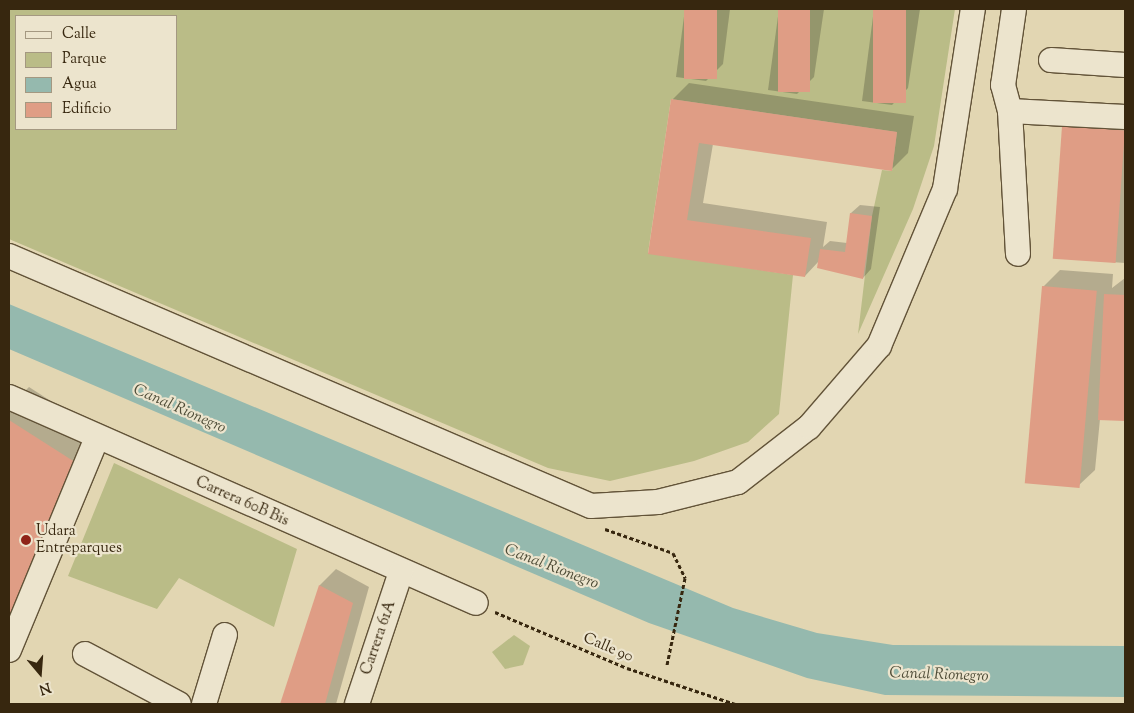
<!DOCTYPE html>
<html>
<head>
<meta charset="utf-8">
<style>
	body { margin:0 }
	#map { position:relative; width:1134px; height:713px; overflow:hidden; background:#e2d6b2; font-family:"Sorts Mill Goudy",serif }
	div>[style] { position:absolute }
	.green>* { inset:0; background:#babc87 }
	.water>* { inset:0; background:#95b9ae }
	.shadow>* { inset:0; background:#0003 }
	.building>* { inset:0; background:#df9d85; transform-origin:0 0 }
	.path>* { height:3px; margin-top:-1.5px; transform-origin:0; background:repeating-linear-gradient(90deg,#37270f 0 4px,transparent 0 6.5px) }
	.roads { filter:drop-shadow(1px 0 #625338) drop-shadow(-1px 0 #625338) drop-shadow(0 1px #625338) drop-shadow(0 -1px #625338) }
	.minor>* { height:24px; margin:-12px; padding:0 12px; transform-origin:12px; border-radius:12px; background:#ece4cd }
	.dots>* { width:14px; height:14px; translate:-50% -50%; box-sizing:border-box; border:2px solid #ece4cd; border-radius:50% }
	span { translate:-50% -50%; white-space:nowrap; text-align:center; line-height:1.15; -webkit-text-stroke:4.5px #ece4cd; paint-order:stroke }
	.street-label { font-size:15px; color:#37270f }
	.poi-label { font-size:15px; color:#37270f }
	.left { translate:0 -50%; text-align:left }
	.water-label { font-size:16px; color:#4e4c37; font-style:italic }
	.frame { position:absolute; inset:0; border:10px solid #37270f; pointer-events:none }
	.legend { position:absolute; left:15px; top:15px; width:162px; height:115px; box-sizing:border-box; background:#ece4cd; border:1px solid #a49881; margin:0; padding:6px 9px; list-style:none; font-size:15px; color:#37270f }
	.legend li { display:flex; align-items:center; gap:10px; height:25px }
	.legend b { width:25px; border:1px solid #a49881 }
	.north { position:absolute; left:15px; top:648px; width:50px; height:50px; -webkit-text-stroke:4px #ece4cd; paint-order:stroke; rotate:162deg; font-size:14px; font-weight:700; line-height:20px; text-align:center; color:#37270f }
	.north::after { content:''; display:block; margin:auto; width:18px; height:22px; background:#37270f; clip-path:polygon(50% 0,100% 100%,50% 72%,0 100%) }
</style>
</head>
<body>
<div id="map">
	<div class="green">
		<i style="clip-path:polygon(evenodd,9px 9px,955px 9px,934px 146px,913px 209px,858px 334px,872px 216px,882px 170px,892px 171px,897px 132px,671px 99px,648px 253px,793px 275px,779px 414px,748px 442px,694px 461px,610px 481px,548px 468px,9px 239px,9px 9px,16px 16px,176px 16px,176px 129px,16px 129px,16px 16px)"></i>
		<i style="clip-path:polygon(114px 463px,297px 549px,274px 627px,179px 578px,157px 609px,68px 576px)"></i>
		<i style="clip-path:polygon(514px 635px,530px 646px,523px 665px,505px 669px,492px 652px)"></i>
	</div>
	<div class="water">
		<i style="clip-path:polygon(9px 304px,733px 608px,817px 633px,893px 645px,1125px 646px,1125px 697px,885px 695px,807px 678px,649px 623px,9px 349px)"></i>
	</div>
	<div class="shadow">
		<i style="clip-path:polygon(685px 9px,730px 9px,723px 64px,706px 81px,676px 77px)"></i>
		<i style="clip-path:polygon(779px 9px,824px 9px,814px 77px,797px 94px,768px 90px)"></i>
		<i style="clip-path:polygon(874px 9px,920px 9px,908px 88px,892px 105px,862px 101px)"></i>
		<i style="clip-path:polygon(689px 83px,914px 116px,908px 153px,891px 170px,713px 144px,703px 203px,827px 222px,823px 247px,830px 241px,847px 243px,851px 213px,860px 205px,880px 207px,871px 269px,863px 278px,819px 261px,805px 276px,649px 252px,673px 99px)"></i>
		<i style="clip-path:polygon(1080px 110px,1125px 113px,1125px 263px,1054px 258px,1063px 127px)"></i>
		<i style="clip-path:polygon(1060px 270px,1113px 274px,1112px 288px,1125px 278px,1125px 420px,1100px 419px,1095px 470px,1078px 486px,1043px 287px)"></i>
		<i style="clip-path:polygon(29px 387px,105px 436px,9px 647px,9px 407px)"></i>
		<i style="clip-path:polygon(336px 569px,369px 587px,336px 704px,282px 704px,320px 585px)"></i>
	</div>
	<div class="building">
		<i style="left:684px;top:9px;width:33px;height:70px"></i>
		<i style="left:778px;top:9px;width:32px;height:83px"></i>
		<i style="left:873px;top:9px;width:33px;height:94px"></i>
		<i style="clip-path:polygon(671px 99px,897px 132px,892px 171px,699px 143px,687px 220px,811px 238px,805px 277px,648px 254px)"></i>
		<i style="left:1062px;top:126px;width:63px;height:133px;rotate:4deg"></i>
		<i style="clip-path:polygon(850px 213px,872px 216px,863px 279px,817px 268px,820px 249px,845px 252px)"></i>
		<i style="left:1042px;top:286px;width:55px;height:198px;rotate:5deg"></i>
		<i style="clip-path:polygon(1104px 294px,1125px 295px,1125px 421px,1098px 420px)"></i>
		<i style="clip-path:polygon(9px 420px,78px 464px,9px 616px)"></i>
		<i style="clip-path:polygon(319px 585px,353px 603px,325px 704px,280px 704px)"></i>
	</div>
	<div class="path">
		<i style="left:605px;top:529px;width:72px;rotate:19.4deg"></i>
		<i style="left:673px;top:553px;width:28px;rotate:64deg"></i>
		<i style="left:685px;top:578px;width:89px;rotate:101.7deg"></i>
		<i style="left:495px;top:612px;width:143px;rotate:23deg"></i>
		<i style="left:627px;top:668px;width:114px;rotate:18.4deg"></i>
	</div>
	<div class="roads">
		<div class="minor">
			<i style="left:1014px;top:9px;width:77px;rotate:98.2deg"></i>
			<i style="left:1003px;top:85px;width:27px;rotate:75deg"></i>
			<i style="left:1010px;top:111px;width:143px;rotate:86.8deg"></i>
			<i style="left:1051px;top:60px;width:74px;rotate:3.9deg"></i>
			<i style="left:1010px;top:111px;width:115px;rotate:3deg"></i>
			<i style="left:9px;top:256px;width:633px;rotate:23.25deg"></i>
			<i style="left:591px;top:506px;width:67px;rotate:-3.4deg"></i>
			<i style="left:658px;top:502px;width:82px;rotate:-14deg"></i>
			<i style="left:738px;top:482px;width:90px;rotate:-37.8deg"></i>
			<i style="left:809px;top:427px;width:107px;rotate:-49.2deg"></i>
			<i style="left:879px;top:346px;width:170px;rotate:-67.2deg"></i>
			<i style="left:945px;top:189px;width:182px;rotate:-81.2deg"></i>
			<i style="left:9px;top:397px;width:510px;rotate:23.8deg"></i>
			<i style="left:9px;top:650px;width:230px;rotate:-67.5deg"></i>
			<i style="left:85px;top:654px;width:106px;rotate:28deg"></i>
			<i style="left:204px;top:704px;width:72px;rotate:-73.1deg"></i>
			<i style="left:357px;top:704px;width:139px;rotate:-71.6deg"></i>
		</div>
	</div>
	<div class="dots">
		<i style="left:26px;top:540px;background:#8f2418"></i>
	</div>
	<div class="street-label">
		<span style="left:242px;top:502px;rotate:24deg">Carrera 60B Bis</span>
		<span style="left:379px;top:638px;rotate:-71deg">Carrera 61A</span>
		<span style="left:608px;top:648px;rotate:23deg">Calle 90</span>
	</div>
	<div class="poi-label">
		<span class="left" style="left:36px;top:540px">Udara<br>Entreparques</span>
	</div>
	<div class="water-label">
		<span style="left:179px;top:410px;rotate:24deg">Canal Rionegro</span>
		<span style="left:551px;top:568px;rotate:21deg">Canal Rionegro</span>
		<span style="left:939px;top:676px;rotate:2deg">Canal Rionegro</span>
	</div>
	<div class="frame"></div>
	<ul class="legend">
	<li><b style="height:6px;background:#ece4cd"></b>Calle</li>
	<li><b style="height:14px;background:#babc87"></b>Parque</li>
	<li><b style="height:14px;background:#95b9ae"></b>Agua</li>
	<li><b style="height:14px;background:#df9d85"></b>Edificio</li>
	</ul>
	<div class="north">N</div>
</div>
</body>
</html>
